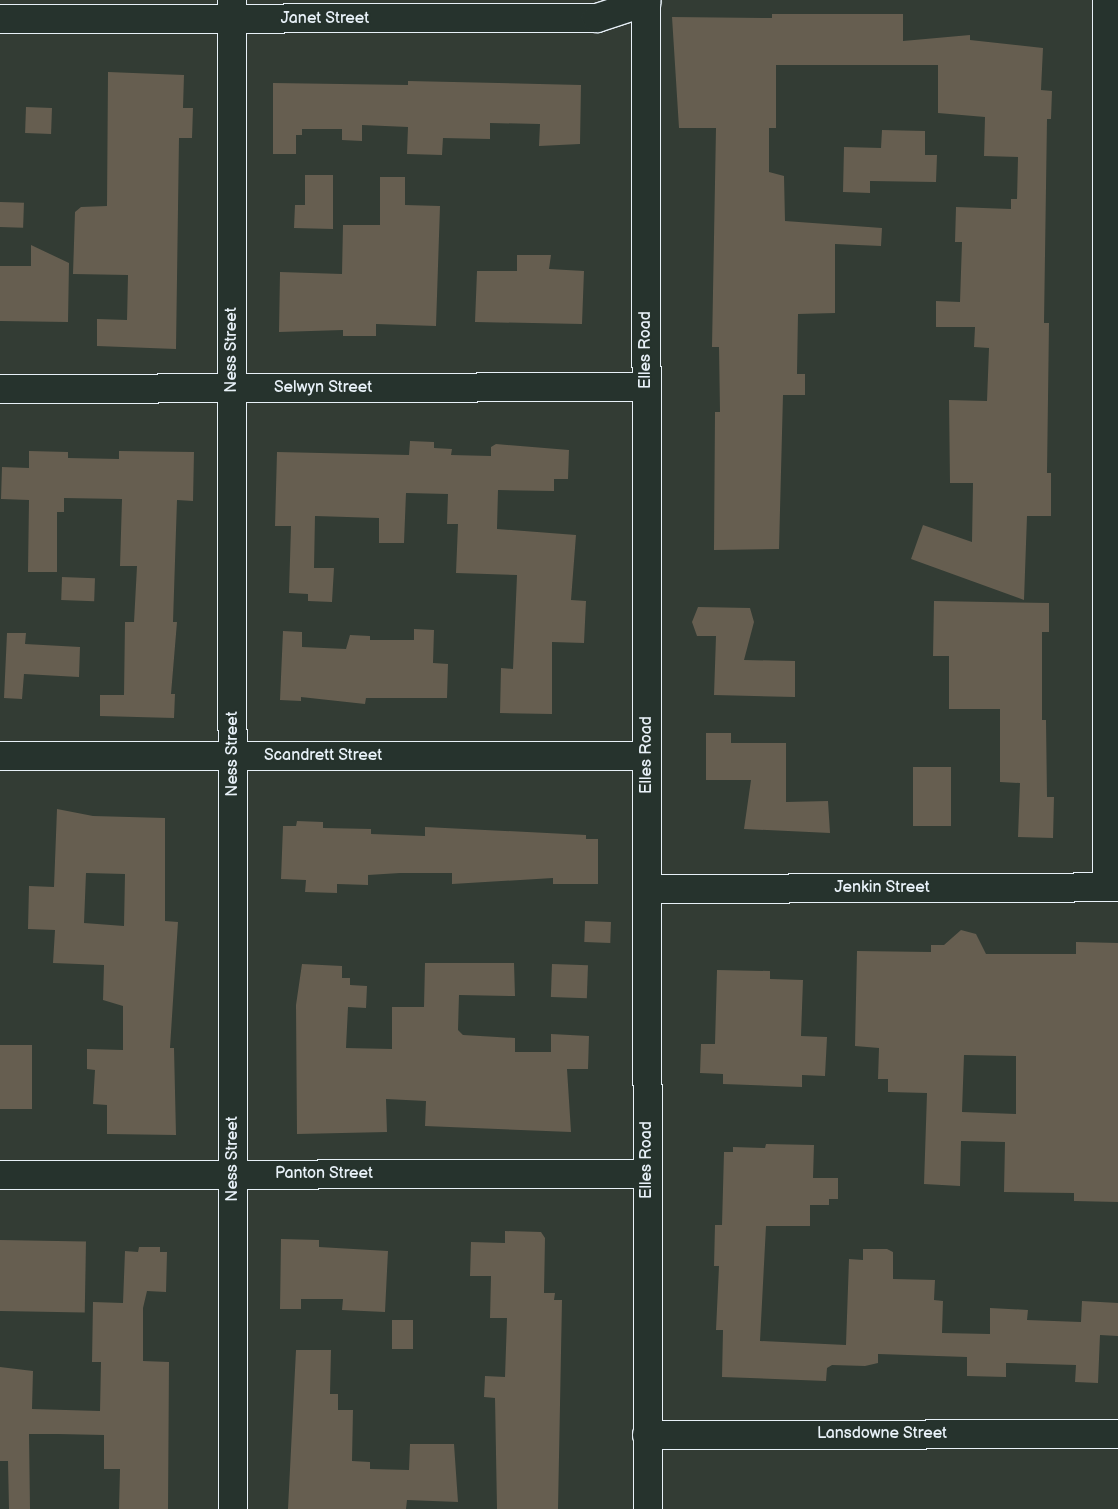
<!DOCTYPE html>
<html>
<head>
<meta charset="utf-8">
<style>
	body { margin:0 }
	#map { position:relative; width:1118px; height:1509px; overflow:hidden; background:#333c34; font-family:"Balsamiq Sans",sans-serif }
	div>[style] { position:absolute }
	.building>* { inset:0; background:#665e50; transform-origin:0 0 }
	.roads { filter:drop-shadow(1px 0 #e8f1f8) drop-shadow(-1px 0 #e8f1f8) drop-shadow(0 1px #e8f1f8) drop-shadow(0 -1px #e8f1f8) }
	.minor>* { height:28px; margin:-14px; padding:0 14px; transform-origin:14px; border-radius:14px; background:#26332d }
	.secondary>* { height:28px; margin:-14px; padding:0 14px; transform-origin:14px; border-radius:14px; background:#26332d }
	span { translate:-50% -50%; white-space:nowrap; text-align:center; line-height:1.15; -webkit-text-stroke:4px #26332d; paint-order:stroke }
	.street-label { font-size:16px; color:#e8f1f8 }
</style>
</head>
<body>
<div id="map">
	<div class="building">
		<i style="clip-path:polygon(772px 14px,903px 14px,903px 41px,970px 35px,970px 40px,1043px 48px,1041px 90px,1052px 91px,1051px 119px,1047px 119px,1044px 323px,1049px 323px,1047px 473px,1051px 473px,1051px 516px,1027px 516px,1024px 600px,911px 559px,923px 525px,972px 542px,973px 483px,950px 483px,949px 400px,987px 401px,989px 348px,974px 347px,975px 327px,936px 327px,936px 301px,960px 302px,962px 242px,955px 242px,956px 207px,1011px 209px,1011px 199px,1017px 199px,1018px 157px,984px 156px,985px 117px,938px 113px,938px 65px,776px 65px,776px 128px,769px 128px,769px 172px,784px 176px,785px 221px,882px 228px,881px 246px,835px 244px,835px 313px,798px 314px,797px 374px,805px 374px,805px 395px,783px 395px,779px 549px,714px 550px,715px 412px,720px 412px,719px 347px,712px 347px,716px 128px,679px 128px,672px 17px,772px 18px)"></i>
		<i style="clip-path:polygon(108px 72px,184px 75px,183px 108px,193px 108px,192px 138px,179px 138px,176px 349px,97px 346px,97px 319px,127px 320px,128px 275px,73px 274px,75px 212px,81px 207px,107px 206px)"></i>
		<i style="clip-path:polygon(408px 81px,581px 85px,580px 144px,539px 146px,540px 124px,490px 123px,490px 139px,443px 138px,442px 155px,407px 154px,408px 127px,362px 125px,362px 141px,342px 140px,342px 129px,302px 129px,302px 135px,296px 135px,296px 154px,273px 154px,273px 83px,408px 85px)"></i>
		<i style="left:26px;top:107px;width:26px;height:26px;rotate:2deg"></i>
		<i style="clip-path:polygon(882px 130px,925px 131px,925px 155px,937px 155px,936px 182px,870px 181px,870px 193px,843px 192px,844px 147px,881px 148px)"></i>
		<i style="clip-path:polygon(305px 175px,333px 175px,333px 229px,294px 228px,295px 205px,305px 205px)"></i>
		<i style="clip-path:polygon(380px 177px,405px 177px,405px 205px,440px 206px,436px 326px,376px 324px,376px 336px,343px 336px,343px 330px,279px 332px,280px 272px,342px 274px,343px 225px,380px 225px)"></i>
		<i style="left:0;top:202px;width:24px;height:25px;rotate:2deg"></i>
		<i style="clip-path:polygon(31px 245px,69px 263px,68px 322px,0 321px,0 266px,31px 266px)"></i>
		<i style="clip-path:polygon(517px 255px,551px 255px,549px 269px,584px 271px,582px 324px,475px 322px,477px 271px,517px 271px)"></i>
		<i style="clip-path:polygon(410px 441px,434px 442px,434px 448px,452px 449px,451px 455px,491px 456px,491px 447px,496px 444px,569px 450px,568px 479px,554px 479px,554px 491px,498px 490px,497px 529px,576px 535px,571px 600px,586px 601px,584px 643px,552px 642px,552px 714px,500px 713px,501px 668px,513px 669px,517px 575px,456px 573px,458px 524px,447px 524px,448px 494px,406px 493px,404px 543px,379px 543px,379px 518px,315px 516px,314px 568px,334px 568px,332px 602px,308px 601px,308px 594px,289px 593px,291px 526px,275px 526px,277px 452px,409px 455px)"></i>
		<i style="clip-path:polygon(29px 451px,68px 452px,68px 458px,119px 459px,119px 451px,194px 452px,193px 501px,177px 500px,173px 622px,177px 622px,171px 694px,175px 694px,174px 718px,100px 716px,100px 695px,124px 695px,125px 622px,134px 622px,137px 566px,120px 566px,122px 499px,64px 498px,64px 512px,57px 512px,57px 572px,28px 572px,29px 500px,1px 499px,2px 467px,29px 468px)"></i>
		<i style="left:62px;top:577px;width:33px;height:23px;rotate:2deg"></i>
		<i style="clip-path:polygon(934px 601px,1049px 603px,1049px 632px,1042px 632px,1042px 720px,1046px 720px,1047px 797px,1054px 797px,1053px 838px,1018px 837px,1020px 783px,1000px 782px,1000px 709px,949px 709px,949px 656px,933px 656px)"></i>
		<i style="clip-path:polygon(698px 607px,750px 608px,754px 622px,744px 660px,795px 661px,795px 697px,714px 695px,716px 636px,697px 636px,692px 622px)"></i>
		<i style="clip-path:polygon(414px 629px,434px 630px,433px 663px,448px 664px,447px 698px,366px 698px,365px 704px,301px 697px,301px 701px,280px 700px,283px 631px,302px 632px,302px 647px,346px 649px,350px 635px,370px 636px,370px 640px,414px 640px)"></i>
		<i style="clip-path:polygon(7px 633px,26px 633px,25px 644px,80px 647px,79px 677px,24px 674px,22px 699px,4px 698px)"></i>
		<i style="clip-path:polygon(706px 733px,731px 733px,731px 743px,786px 743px,786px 802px,828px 801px,830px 833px,744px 829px,751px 780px,706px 780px)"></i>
		<i style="left:913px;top:767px;width:38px;height:59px"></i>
		<i style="clip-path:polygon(evenodd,57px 809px,93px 816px,165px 818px,165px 921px,178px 922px,170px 1048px,174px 1048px,176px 1135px,107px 1134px,107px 1105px,93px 1104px,95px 1070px,87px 1069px,87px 1049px,123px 1050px,123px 1006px,103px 1000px,104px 965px,53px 963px,55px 930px,28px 929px,29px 886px,54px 887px,57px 809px,86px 873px,125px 874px,124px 926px,84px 923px,86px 873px)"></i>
		<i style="clip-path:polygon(297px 821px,323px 822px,323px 828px,371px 829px,371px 834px,425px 836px,425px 827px,586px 835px,586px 839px,598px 839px,598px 884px,553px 884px,553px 878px,452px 884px,452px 873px,400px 873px,368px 875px,368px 885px,337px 884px,337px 893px,305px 892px,306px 880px,281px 879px,283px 826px,296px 826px)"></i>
		<i style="left:585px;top:921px;width:26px;height:21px;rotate:2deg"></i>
		<i style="clip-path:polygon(evenodd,961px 930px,976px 934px,986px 954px,1076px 954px,1076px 942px,1118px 943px,1118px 1202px,1074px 1201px,1074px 1193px,1004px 1192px,1005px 1142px,961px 1141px,960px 1186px,924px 1184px,927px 1093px,888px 1092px,888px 1079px,878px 1079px,879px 1048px,855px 1046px,857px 951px,931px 952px,931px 945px,944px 945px,961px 930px,964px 1055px,1016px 1056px,1016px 1114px,962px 1112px,964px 1055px)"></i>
		<i style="clip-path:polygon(425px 963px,514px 963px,515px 996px,459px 995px,458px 1030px,463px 1035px,515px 1038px,515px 1052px,551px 1052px,551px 1034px,589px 1036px,588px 1069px,567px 1069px,571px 1132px,425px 1126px,426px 1101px,386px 1099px,387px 1132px,297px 1134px,296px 1005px,302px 964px,342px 966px,342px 978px,350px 978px,350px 985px,367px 986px,366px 1008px,348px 1007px,346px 1048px,392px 1049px,392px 1007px,424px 1007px)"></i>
		<i style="left:552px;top:964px;width:36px;height:33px;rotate:2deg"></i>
		<i style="clip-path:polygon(717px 970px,770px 971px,770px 979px,803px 980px,801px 1036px,827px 1037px,825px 1076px,802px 1075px,802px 1087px,723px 1084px,723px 1074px,700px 1073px,701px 1044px,715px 1044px)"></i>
		<i style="left:0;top:1045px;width:32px;height:64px"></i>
		<i style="clip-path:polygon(766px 1144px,814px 1145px,813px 1178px,838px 1178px,838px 1199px,829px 1199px,829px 1205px,810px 1205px,810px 1226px,766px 1226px,760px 1341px,846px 1345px,849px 1259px,863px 1260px,863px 1249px,887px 1249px,893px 1252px,893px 1279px,935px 1280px,934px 1300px,943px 1301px,942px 1333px,990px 1334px,990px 1308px,1028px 1310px,1027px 1320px,1081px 1322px,1082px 1301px,1118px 1303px,1118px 1336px,1100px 1335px,1098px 1383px,1075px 1382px,1076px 1365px,1006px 1363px,1006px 1377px,967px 1376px,967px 1357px,878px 1354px,878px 1363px,865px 1366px,832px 1365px,827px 1368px,826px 1381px,722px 1377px,723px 1330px,716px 1330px,719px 1266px,714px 1266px,715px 1225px,722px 1225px,724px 1152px,733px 1152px,733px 1147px,765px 1148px)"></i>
		<i style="clip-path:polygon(505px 1231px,541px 1232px,545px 1238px,544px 1293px,555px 1293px,554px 1300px,562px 1300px,558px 1509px,497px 1509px,495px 1398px,484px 1397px,485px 1376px,505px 1377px,507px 1318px,490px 1318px,491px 1276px,470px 1276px,471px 1242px,505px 1243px)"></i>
		<i style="clip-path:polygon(281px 1239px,319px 1240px,319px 1247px,388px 1251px,385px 1312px,342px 1310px,343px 1299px,301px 1299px,301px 1309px,280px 1309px)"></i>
		<i style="left:0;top:1240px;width:86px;height:71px;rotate:1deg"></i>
		<i style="clip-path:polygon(139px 1247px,160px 1247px,160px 1252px,167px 1252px,166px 1292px,147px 1291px,143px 1308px,143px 1361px,169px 1362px,168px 1509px,119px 1509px,120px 1469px,104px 1469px,104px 1435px,58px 1434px,29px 1434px,30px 1509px,9px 1509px,8px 1461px,0 1461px,0 1367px,33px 1371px,32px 1409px,100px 1411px,101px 1362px,92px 1362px,93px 1302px,123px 1303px,125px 1251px,138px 1252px)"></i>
		<i style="left:392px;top:1320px;width:21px;height:29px"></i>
		<i style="clip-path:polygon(296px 1350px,331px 1350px,330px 1394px,338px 1394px,338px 1410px,353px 1410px,352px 1461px,370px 1462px,370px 1469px,409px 1470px,410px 1444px,454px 1444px,458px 1502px,407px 1500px,406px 1509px,288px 1509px)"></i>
	</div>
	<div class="roads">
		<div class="minor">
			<i style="left:232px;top:0;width:1509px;rotate:89.96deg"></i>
			<i style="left:1107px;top:0;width:887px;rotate:90deg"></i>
			<i style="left:0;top:19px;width:597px;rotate:-0.1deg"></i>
			<i style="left:597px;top:18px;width:52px;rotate:-18.1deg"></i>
			<i style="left:0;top:389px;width:646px;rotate:-0.18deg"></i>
			<i style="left:0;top:756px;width:647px"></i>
			<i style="left:647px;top:889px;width:471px;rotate:-0.2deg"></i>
			<i style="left:0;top:1175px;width:647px;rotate:-0.09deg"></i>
			<i style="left:647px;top:1435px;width:471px;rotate:-0.1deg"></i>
		</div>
		<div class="secondary">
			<i style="left:646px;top:0;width:1509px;rotate:89.92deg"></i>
		</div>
	</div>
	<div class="street-label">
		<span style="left:325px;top:19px">Janet Street</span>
		<span style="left:232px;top:350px;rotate:-90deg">Ness Street</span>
		<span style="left:646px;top:350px;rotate:-90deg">Elles Road</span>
		<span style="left:323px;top:388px">Selwyn Street</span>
		<span style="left:233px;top:754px;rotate:-90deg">Ness Street</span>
		<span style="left:647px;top:755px;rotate:-90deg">Elles Road</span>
		<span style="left:323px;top:756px">Scandrett Street</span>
		<span style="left:882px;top:888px">Jenkin Street</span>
		<span style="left:233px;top:1159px;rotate:-90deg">Ness Street</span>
		<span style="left:647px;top:1160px;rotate:-90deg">Elles Road</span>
		<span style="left:324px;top:1174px">Panton Street</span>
		<span style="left:882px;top:1434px">Lansdowne Street</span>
	</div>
</div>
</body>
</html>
